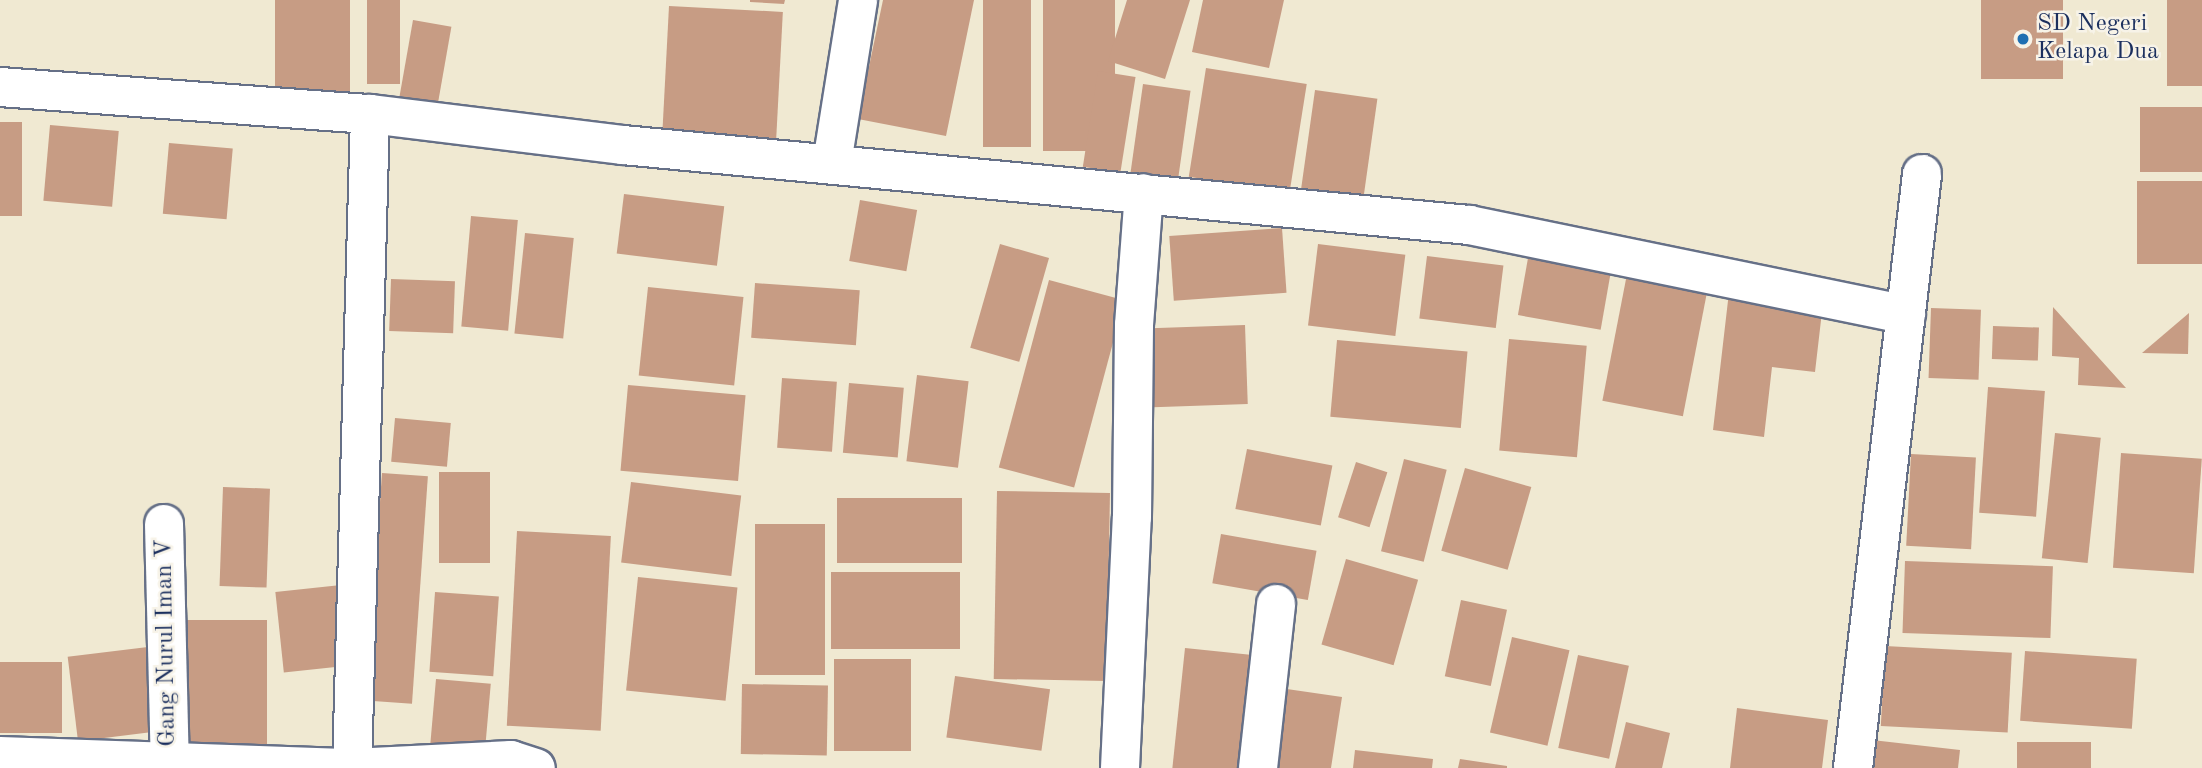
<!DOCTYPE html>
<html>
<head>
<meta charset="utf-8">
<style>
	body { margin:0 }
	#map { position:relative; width:2202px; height:768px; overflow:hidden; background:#f0e9d2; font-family:"Old Standard TT",serif }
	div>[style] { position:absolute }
	.building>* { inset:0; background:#c79c84; transform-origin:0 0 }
	.roads { filter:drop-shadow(2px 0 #667087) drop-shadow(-2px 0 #667087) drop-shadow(0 2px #667087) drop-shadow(0 -2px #667087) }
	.minor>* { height:38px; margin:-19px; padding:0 19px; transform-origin:19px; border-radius:19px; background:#fff }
	.dots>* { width:19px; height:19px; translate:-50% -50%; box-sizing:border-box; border:4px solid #f7f3e8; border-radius:50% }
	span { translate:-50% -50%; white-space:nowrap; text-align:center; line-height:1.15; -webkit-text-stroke:5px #f7f3e8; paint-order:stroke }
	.poi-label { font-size:24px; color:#1b2f5e }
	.left { translate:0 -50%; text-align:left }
	.street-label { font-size:24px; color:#1b2f5e }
</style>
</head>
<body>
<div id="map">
	<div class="building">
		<i style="left:275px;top:0;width:75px;height:92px"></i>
		<i style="left:367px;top:0;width:33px;height:84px"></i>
		<i style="clip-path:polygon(750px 0,785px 0,784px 4px,750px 2px)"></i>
		<i style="clip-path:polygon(883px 0,974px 0,946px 136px,858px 119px)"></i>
		<i style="left:983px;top:0;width:48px;height:147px"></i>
		<i style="left:1043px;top:0;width:72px;height:151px"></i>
		<i style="clip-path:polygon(1127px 0,1190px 0,1165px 79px,1108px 61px)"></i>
		<i style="clip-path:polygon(1203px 0,1284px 0,1269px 68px,1192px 52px)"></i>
		<i style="left:1981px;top:0;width:82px;height:79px"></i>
		<i style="left:2167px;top:0;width:35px;height:86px"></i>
		<i style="left:669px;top:6px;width:114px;height:133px;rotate:3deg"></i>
		<i style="left:413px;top:20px;width:39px;height:86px;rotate:10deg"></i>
		<i style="left:1206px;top:68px;width:102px;height:110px;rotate:9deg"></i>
		<i style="left:1098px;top:71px;width:38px;height:97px;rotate:9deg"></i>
		<i style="left:1143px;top:84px;width:48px;height:94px;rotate:8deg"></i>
		<i style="left:1315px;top:90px;width:63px;height:100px;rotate:8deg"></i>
		<i style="left:2202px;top:107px;width:65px;height:62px;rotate:90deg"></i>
		<i style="left:0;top:122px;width:22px;height:94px"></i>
		<i style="left:50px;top:125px;width:69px;height:76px;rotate:5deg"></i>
		<i style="left:169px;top:143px;width:64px;height:71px;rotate:5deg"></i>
		<i style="left:2202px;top:181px;width:83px;height:65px;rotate:90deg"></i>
		<i style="left:624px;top:194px;width:101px;height:60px;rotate:7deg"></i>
		<i style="left:860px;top:200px;width:58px;height:62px;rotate:10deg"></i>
		<i style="left:471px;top:216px;width:47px;height:111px;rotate:5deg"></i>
		<i style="left:1282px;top:228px;width:65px;height:113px;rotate:86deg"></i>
		<i style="left:525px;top:233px;width:49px;height:101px;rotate:6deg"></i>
		<i style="left:1000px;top:244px;width:51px;height:108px;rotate:16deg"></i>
		<i style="left:1318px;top:244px;width:88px;height:82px;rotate:7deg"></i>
		<i style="left:1427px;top:256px;width:77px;height:63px;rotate:7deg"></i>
		<i style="left:1528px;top:258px;width:84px;height:58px;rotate:10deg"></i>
		<i style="left:1627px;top:274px;width:82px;height:129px;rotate:11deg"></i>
		<i style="left:391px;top:279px;width:64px;height:52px;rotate:2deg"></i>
		<i style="left:1049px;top:280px;width:78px;height:194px;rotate:15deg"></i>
		<i style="left:755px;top:283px;width:105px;height:55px;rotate:4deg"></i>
		<i style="left:648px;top:287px;width:96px;height:89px;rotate:6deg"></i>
		<i style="clip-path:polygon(1729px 292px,1823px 303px,1815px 372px,1772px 367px,1764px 437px,1713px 430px)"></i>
		<i style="clip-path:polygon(2053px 307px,2126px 388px,2078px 385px,2079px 358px,2052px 356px)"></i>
		<i style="left:1931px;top:308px;width:50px;height:70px;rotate:2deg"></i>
		<i style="clip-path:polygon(2189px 313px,2188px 354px,2142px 353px)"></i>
		<i style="left:1245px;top:325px;width:79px;height:109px;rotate:88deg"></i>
		<i style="left:1993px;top:326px;width:46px;height:33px;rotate:2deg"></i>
		<i style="left:1509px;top:339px;width:78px;height:112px;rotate:5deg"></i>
		<i style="left:1337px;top:340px;width:131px;height:77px;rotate:5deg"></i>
		<i style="left:917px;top:375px;width:52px;height:87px;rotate:7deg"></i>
		<i style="left:782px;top:378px;width:55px;height:70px;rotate:4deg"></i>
		<i style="left:849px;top:383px;width:55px;height:70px;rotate:5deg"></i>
		<i style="left:628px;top:385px;width:118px;height:86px;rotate:5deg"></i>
		<i style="left:1988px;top:387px;width:57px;height:126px;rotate:4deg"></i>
		<i style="left:395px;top:418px;width:56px;height:44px;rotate:5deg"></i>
		<i style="left:2055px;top:433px;width:46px;height:126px;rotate:6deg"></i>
		<i style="left:1247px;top:449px;width:87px;height:61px;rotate:11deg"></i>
		<i style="left:2121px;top:453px;width:81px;height:115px;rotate:4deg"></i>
		<i style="left:1911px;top:454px;width:65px;height:92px;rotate:3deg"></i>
		<i style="left:1404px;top:459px;width:44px;height:95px;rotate:14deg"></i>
		<i style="left:1356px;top:462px;width:33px;height:58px;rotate:18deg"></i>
		<i style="left:1465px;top:468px;width:69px;height:86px;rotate:16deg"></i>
		<i style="left:439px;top:472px;width:51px;height:91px"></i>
		<i style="left:382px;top:473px;width:46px;height:228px;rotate:4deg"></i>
		<i style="left:631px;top:482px;width:111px;height:81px;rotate:7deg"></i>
		<i style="left:223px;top:487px;width:47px;height:99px;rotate:2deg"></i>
		<i style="left:997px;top:491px;width:113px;height:188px;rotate:1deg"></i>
		<i style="left:962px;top:498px;width:65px;height:125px;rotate:90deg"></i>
		<i style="left:755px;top:524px;width:70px;height:151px"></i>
		<i style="left:517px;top:531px;width:94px;height:195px;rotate:3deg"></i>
		<i style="left:1221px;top:534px;width:97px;height:50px;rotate:10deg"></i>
		<i style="left:1346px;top:559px;width:75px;height:89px;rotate:16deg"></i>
		<i style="left:1905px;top:561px;width:148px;height:72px;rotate:2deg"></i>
		<i style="left:960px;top:572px;width:77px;height:129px;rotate:90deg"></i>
		<i style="left:638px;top:577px;width:100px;height:114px;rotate:6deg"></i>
		<i style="left:341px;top:585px;width:81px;height:66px;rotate:84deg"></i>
		<i style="left:435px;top:592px;width:64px;height:80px;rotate:4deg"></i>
		<i style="left:1461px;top:600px;width:47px;height:78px;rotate:12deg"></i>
		<i style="left:174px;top:620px;width:93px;height:135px"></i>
		<i style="left:1512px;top:637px;width:59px;height:98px;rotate:13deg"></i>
		<i style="left:156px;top:646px;width:85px;height:89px;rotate:83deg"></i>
		<i style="left:1885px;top:646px;width:127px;height:80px;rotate:3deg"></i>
		<i style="left:1185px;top:648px;width:80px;height:121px;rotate:6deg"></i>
		<i style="left:2025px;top:651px;width:112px;height:70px;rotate:4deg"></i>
		<i style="left:1578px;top:655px;width:52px;height:95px;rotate:12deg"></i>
		<i style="left:834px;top:659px;width:77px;height:92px"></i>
		<i style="left:0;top:662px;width:62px;height:71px"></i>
		<i style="left:955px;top:676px;width:96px;height:62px;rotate:8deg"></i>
		<i style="left:436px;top:679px;width:55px;height:76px;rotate:5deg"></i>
		<i style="left:742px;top:684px;width:86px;height:70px;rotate:1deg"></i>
		<i style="clip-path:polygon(1273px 687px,1342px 697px,1331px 768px,1260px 768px)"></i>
		<i style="clip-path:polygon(1737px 708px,1828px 720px,1822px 768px,1730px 768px)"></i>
		<i style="clip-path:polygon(1626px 722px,1670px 733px,1662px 768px,1615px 768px)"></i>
		<i style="clip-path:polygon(1872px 740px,1960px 750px,1958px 768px,1869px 768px)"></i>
		<i style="left:2017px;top:742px;width:74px;height:26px"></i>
		<i style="clip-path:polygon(1355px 750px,1433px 759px,1432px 768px,1353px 768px)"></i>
		<i style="clip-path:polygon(1460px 759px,1507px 766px,1507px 768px,1458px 768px)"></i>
	</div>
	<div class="roads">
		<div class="minor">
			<i style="left:0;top:87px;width:371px;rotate:4.2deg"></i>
			<i style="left:370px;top:114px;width:255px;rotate:7deg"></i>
			<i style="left:623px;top:145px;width:850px;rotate:5.4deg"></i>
			<i style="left:1469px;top:225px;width:446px;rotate:11.6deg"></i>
			<i style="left:832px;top:163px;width:165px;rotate:-80.9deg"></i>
			<i style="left:164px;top:524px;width:239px;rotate:88.6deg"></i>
			<i style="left:0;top:756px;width:352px;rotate:2deg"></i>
			<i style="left:352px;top:768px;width:159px;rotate:-2.9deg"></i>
			<i style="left:511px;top:760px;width:26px;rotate:18deg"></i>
			<i style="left:352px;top:768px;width:654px;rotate:-88.42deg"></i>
			<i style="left:1120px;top:768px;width:251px;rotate:-87.3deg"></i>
			<i style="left:1132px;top:517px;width:192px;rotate:-89.4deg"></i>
			<i style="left:1134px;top:325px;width:132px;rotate:-85.7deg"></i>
			<i style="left:1258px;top:768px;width:165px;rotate:-83.7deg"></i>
			<i style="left:1853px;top:768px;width:598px;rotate:-83.37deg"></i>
		</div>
	</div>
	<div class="dots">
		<i style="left:2023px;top:39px;background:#1f6fb2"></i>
	</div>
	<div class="poi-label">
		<span class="left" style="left:2037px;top:39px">SD Negeri<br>Kelapa Dua</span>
	</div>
	<div class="street-label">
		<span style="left:167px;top:643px;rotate:-91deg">Gang Nurul Iman V</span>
	</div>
</div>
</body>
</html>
